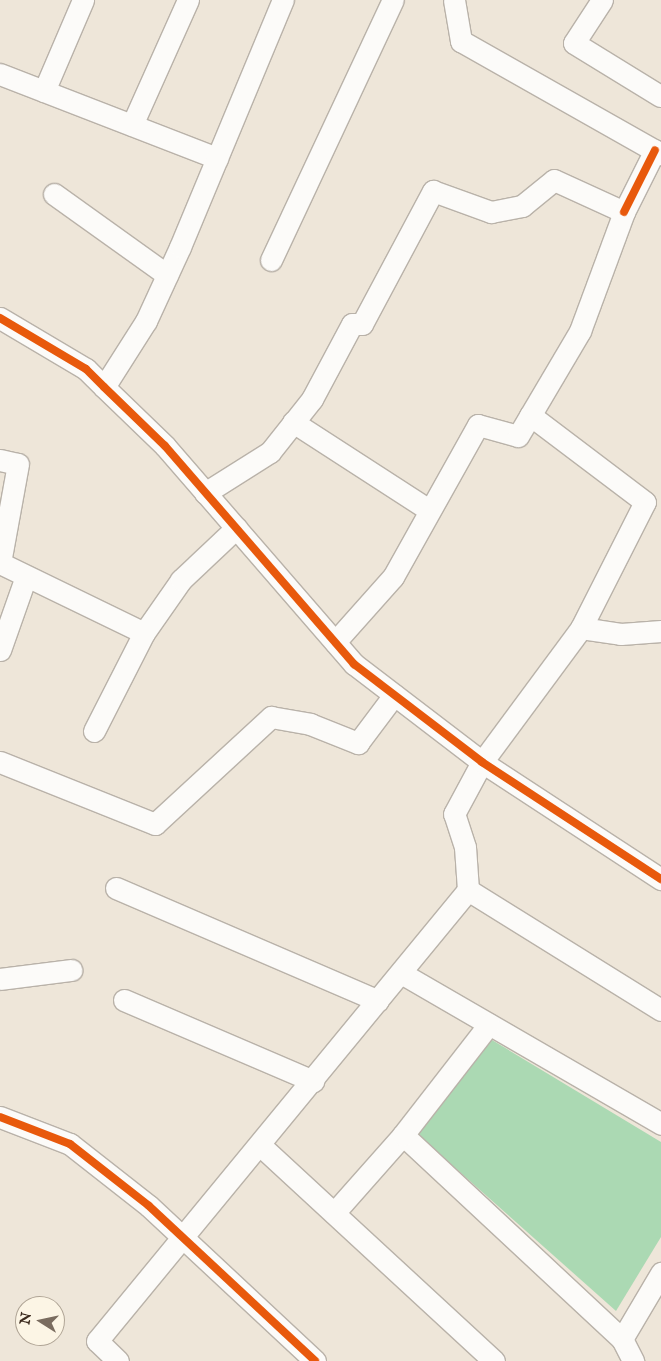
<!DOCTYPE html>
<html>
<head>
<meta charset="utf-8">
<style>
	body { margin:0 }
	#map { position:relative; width:661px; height:1361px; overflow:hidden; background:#eee6d9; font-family:"IM FELL English",serif }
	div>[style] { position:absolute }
	.green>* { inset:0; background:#abd9b3 }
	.roads { filter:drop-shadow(1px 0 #b9b2a9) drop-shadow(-1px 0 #b9b2a9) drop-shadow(0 1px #b9b2a9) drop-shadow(0 -1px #b9b2a9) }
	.minor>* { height:21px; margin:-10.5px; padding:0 10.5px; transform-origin:10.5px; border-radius:10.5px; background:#fcfbf9 }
	.cycleway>* { height:8px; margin:-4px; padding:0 4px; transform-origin:4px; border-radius:4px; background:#e8590c }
	span { translate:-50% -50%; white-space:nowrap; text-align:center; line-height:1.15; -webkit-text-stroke:4px #fcf5e5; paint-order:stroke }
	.north { position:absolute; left:15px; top:1296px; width:50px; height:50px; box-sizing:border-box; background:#fcf5e5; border:1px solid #afa495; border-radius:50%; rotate:280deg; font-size:14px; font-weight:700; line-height:20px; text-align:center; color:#3b2a1e }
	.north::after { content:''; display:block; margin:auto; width:18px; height:22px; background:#7a6c5f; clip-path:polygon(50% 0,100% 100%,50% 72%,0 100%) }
</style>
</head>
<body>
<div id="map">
	<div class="green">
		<i style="clip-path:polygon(492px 1040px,661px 1142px,661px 1237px,616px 1311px,417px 1134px)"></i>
	</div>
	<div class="roads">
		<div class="minor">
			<i style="left:454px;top:0;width:42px;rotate:80.3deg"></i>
			<i style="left:461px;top:41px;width:230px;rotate:29.5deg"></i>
			<i style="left:602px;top:0;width:51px;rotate:123.1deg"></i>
			<i style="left:574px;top:43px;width:101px;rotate:31.6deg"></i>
			<i style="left:0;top:74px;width:233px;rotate:21.2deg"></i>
			<i style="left:44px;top:91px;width:99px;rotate:-66.8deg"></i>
			<i style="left:132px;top:125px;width:137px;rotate:-65.9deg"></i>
			<i style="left:54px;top:194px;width:139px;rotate:35.6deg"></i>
			<i style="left:271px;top:260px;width:287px;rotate:-64.9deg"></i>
			<i style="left:0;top:318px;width:100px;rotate:30.7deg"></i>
			<i style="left:86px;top:369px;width:25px;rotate:45deg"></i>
			<i style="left:104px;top:387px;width:85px;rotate:44deg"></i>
			<i style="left:165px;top:446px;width:289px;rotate:49.1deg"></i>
			<i style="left:354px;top:664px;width:161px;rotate:37.4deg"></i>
			<i style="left:482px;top:762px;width:214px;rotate:33.2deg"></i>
			<i style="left:104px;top:387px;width:78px;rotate:-57.5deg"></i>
			<i style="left:146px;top:321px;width:81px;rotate:-65.3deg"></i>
			<i style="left:180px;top:247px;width:268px;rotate:-67.4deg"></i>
			<i style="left:293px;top:422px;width:162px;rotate:32.9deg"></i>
			<i style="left:0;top:460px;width:18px;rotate:13deg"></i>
			<i style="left:18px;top:464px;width:101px;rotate:100.3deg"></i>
			<i style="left:0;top:563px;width:160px;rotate:25.9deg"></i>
			<i style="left:205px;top:493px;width:77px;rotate:-32.2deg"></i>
			<i style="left:270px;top:452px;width:68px;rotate:-51.6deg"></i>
			<i style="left:312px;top:399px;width:85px;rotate:-61.9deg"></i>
			<i style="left:352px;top:324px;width:10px"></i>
			<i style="left:362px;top:324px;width:151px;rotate:-61.9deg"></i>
			<i style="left:433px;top:191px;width:62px;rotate:19.9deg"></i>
			<i style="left:491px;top:212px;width:32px;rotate:-11deg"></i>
			<i style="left:522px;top:206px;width:41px;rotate:-39.1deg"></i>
			<i style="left:554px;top:180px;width:77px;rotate:24.6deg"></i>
			<i style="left:581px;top:628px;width:40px;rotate:8.5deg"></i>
			<i style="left:621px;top:634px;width:40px;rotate:-4.3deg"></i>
			<i style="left:335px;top:642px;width:87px;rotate:-48.3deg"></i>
			<i style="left:393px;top:577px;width:174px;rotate:-60.8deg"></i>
			<i style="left:478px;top:425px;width:41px;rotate:15.4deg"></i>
			<i style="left:518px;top:436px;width:122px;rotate:-59.4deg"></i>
			<i style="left:580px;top:331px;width:127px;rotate:-69.7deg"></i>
			<i style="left:624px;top:212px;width:69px;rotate:-63.4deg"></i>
			<i style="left:0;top:650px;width:78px;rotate:-70.6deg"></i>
			<i style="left:94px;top:731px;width:110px;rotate:-63deg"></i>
			<i style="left:144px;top:633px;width:65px;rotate:-55.1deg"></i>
			<i style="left:181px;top:580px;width:76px;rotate:-43.4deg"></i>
			<i style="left:0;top:762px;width:167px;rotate:21.8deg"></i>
			<i style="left:155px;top:824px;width:158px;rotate:-42.7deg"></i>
			<i style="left:271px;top:717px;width:40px;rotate:10deg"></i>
			<i style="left:310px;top:724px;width:52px;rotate:21.6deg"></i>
			<i style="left:358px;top:743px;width:60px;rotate:-53.1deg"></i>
			<i style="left:116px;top:888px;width:285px;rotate:23.3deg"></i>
			<i style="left:468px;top:890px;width:227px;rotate:31.9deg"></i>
			<i style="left:401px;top:973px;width:301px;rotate:30.1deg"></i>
			<i style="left:0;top:979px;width:72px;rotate:-7.2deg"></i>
			<i style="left:124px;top:1000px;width:206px;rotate:23.2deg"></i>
			<i style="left:0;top:1117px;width:75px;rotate:21.1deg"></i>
			<i style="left:70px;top:1144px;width:100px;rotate:38.1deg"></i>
			<i style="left:149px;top:1206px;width:227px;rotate:43deg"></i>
			<i style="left:403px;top:1135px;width:299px;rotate:43deg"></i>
			<i style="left:622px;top:1339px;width:25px;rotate:63deg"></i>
			<i style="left:261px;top:1146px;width:317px;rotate:42.7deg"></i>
			<i style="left:334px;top:1213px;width:104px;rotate:-48.5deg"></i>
			<i style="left:403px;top:1135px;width:140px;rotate:-52.2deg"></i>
			<i style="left:622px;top:1339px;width:77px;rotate:-59.4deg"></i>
			<i style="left:118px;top:1361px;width:29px;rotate:-136deg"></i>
			<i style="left:97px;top:1341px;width:584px;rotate:-50.56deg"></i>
			<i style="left:468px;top:890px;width:43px;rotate:-94deg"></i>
			<i style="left:465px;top:847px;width:35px;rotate:-108deg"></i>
			<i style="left:454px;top:814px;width:59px;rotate:-61.7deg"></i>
			<i style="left:482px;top:762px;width:167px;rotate:-53.5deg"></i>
			<i style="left:581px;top:628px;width:141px;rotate:-63.1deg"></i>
			<i style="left:645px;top:502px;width:144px;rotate:-142.9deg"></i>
		</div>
	</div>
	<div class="cycleway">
		<i style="left:624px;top:212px;width:69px;rotate:-63.4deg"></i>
		<i style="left:0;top:318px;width:100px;rotate:30.7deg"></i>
		<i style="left:86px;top:369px;width:25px;rotate:45deg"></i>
		<i style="left:104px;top:387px;width:85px;rotate:44deg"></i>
		<i style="left:165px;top:446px;width:289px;rotate:49.1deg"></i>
		<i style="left:354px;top:664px;width:161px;rotate:37.4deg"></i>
		<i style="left:482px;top:762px;width:214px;rotate:33.2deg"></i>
		<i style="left:0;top:1117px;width:75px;rotate:21.1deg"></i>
		<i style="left:70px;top:1144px;width:100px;rotate:38.1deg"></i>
		<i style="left:149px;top:1206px;width:227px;rotate:43deg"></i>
	</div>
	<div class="north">N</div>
</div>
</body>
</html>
